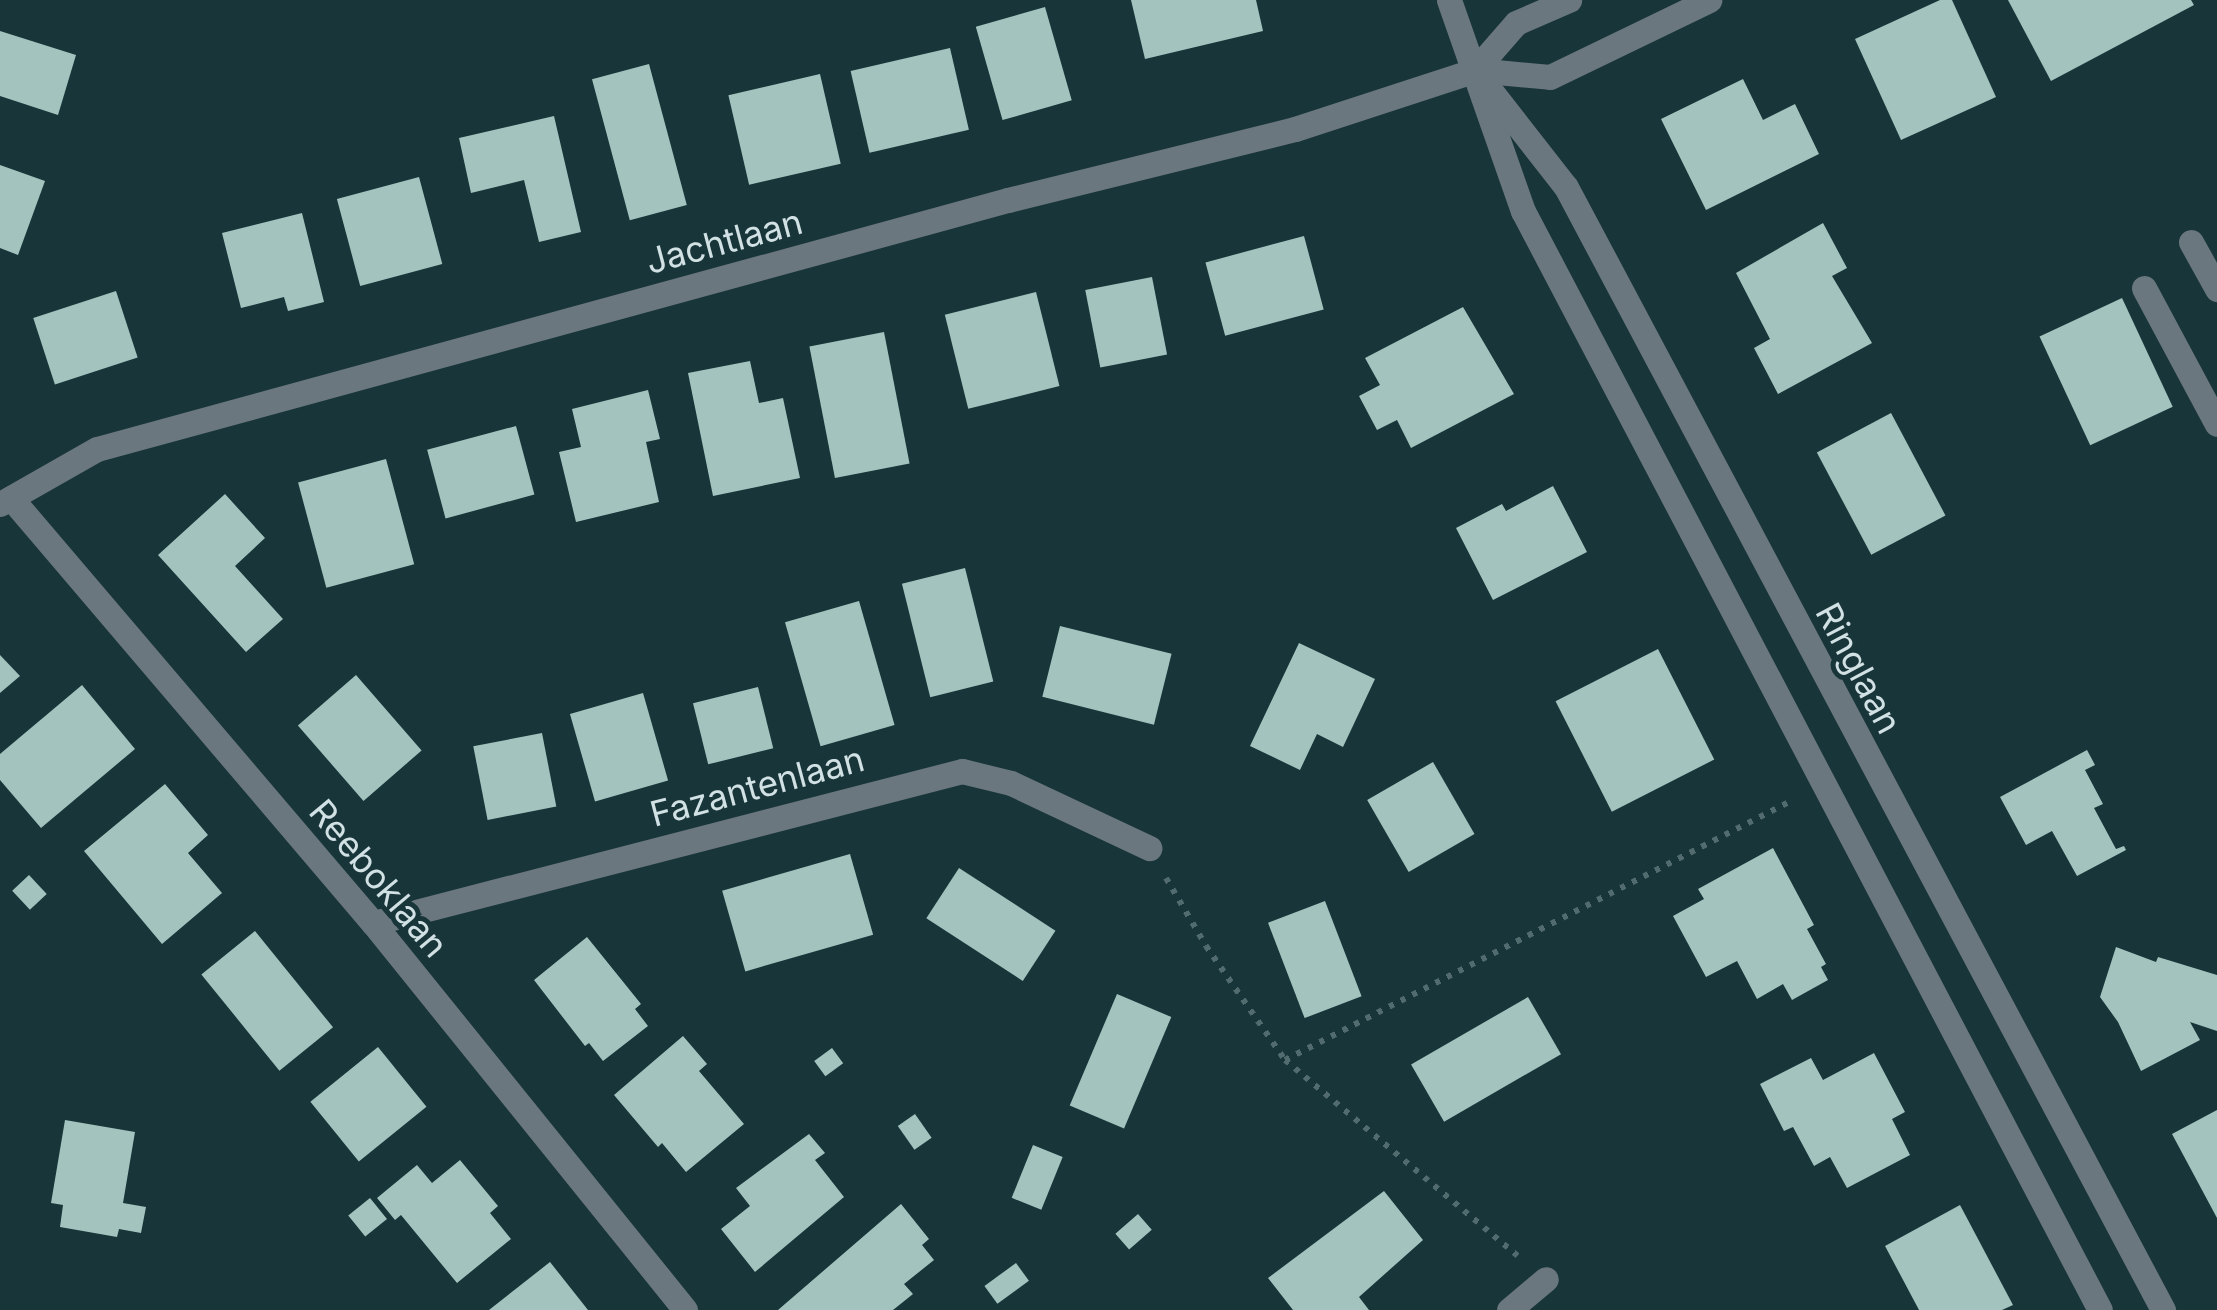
<!DOCTYPE html>
<html>
<head>
<meta charset="utf-8">
<style>
	body { margin:0 }
	#map { position:relative; width:2217px; height:1310px; overflow:hidden; background:#18353a; font-family:Inter,sans-serif }
	div>[style] { position:absolute }
	.building>* { inset:0; background:#a3c4be; transform-origin:0 0 }
	.path>* { height:6px; margin-top:-3px; transform-origin:0; background:repeating-linear-gradient(90deg,#526b6f 0 5px,transparent 0 13px) }
	.minor>* { height:25px; margin:-12.5px; padding:0 12.5px; transform-origin:12.5px; border-radius:12.5px; background:#6b777f }
	span { translate:-50% -50%; white-space:nowrap; text-align:center; line-height:1.15; -webkit-text-stroke:10px #18353a; paint-order:stroke }
	.street-label { font-size:35px; color:#d1e1e4 }
</style>
</head>
<body>
<div id="map">
	<div class="building">
		<i style="clip-path:polygon(1131px 0,1256px 0,1263px 31px,1145px 59px)"></i>
		<i style="clip-path:polygon(1940px 0,1952px 0,1996px 97px,1901px 140px,1855px 39px)"></i>
		<i style="clip-path:polygon(2008px 0,2191px 0,2194px 5px,2051px 81px)"></i>
		<i style="left:1045px;top:7px;width:97px;height:72px;rotate:74deg"></i>
		<i style="clip-path:polygon(0 31px,76px 55px,58px 115px,0 96px)"></i>
		<i style="left:950px;top:48px;width:84px;height:102px;rotate:77deg"></i>
		<i style="left:649px;top:64px;width:146px;height:59px;rotate:75deg"></i>
		<i style="left:820px;top:74px;width:92px;height:94px;rotate:77deg"></i>
		<i style="clip-path:polygon(1743px 79px,1763px 120px,1795px 104px,1819px 154px,1706px 210px,1661px 119px)"></i>
		<i style="clip-path:polygon(554px 116px,581px 232px,539px 242px,524px 180px,471px 193px,459px 138px)"></i>
		<i style="clip-path:polygon(0 165px,45px 181px,18px 255px,0 248px)"></i>
		<i style="left:419px;top:177px;width:90px;height:85px;rotate:75deg"></i>
		<i style="clip-path:polygon(302px 213px,324px 302px,288px 311px,284px 297px,241px 308px,222px 233px)"></i>
		<i style="clip-path:polygon(1823px 223px,1847px 268px,1832px 276px,1872px 343px,1778px 394px,1754px 348px,1770px 339px,1736px 273px)"></i>
		<i style="left:1304px;top:236px;width:76px;height:102px;rotate:75deg"></i>
		<i style="left:1152px;top:277px;width:79px;height:68px;rotate:79deg"></i>
		<i style="left:116px;top:291px;width:70px;height:87px;rotate:72deg"></i>
		<i style="left:1036px;top:292px;width:97px;height:94px;rotate:76deg"></i>
		<i style="left:2122px;top:298px;width:120px;height:91px;rotate:65deg"></i>
		<i style="clip-path:polygon(1463px 307px,1514px 394px,1411px 448px,1397px 420px,1377px 430px,1359px 396px,1380px 385px,1365px 358px)"></i>
		<i style="left:884px;top:332px;width:134px;height:76px;rotate:79deg"></i>
		<i style="clip-path:polygon(750px 361px,759px 403px,783px 398px,800px 478px,713px 496px,688px 373px)"></i>
		<i style="clip-path:polygon(648px 390px,660px 439px,646px 442px,659px 502px,576px 522px,559px 452px,581px 447px,572px 409px)"></i>
		<i style="left:1891px;top:413px;width:116px;height:84px;rotate:62deg"></i>
		<i style="left:516px;top:426px;width:71px;height:92px;rotate:75deg"></i>
		<i style="left:386px;top:459px;width:109px;height:91px;rotate:75deg"></i>
		<i style="clip-path:polygon(1553px 486px,1587px 552px,1493px 600px,1456px 528px,1502px 504px,1506px 511px)"></i>
		<i style="clip-path:polygon(225px 494px,265px 538px,235px 566px,283px 619px,246px 652px,158px 555px)"></i>
		<i style="left:965px;top:568px;width:117px;height:65px;rotate:76deg"></i>
		<i style="left:859px;top:601px;width:129px;height:77px;rotate:74deg"></i>
		<i style="left:1060px;top:626px;width:115px;height:73px;rotate:14deg"></i>
		<i style="clip-path:polygon(1299px 643px,1375px 679px,1343px 747px,1317px 734px,1300px 770px,1250px 746px)"></i>
		<i style="left:1658px;top:649px;width:124px;height:115px;rotate:63deg"></i>
		<i style="clip-path:polygon(0 655px,20px 676px,0 693px)"></i>
		<i style="left:356px;top:675px;width:100px;height:77px;rotate:49deg"></i>
		<i style="clip-path:polygon(82px 685px,135px 749px,41px 828px,0 780px,0 754px)"></i>
		<i style="left:758px;top:687px;width:63px;height:67px;rotate:76deg"></i>
		<i style="left:643px;top:693px;width:91px;height:76px;rotate:74deg"></i>
		<i style="left:542px;top:733px;width:75px;height:70px;rotate:79deg"></i>
		<i style="clip-path:polygon(2087px 750px,2095px 765px,2085px 770px,2103px 804px,2094px 808px,2116px 849px,2124px 846px,2126px 850px,2077px 876px,2052px 831px,2026px 845px,2000px 797px)"></i>
		<i style="left:1433px;top:762px;width:83px;height:76px;rotate:60deg"></i>
		<i style="clip-path:polygon(165px 784px,208px 835px,188px 853px,222px 893px,162px 944px,84px 851px)"></i>
		<i style="clip-path:polygon(1773px 848px,1814px 925px,1807px 929px,1826px 964px,1821px 967px,1828px 980px,1792px 1000px,1783px 984px,1757px 999px,1737px 961px,1706px 977px,1673px 916px,1704px 899px,1698px 889px)"></i>
		<i style="left:850px;top:854px;width:84px;height:133px;rotate:74deg"></i>
		<i style="left:959px;top:868px;width:115px;height:60px;rotate:33deg"></i>
		<i style="left:29px;top:875px;width:26px;height:23px;rotate:47deg"></i>
		<i style="left:1325px;top:901px;width:102px;height:61px;rotate:69deg"></i>
		<i style="left:255px;top:931px;width:124px;height:69px;rotate:51deg"></i>
		<i style="clip-path:polygon(587px 937px,641px 1004px,635px 1009px,648px 1026px,603px 1061px,589px 1043px,585px 1046px,534px 980px)"></i>
		<i style="clip-path:polygon(2116px 947px,2156px 962px,2158px 957px,2217px 975px,2217px 1031px,2190px 1022px,2200px 1040px,2141px 1071px,2118px 1022px,2100px 997px)"></i>
		<i style="left:1117px;top:994px;width:59px;height:121px;rotate:23deg"></i>
		<i style="left:1528px;top:997px;width:66px;height:135px;rotate:60deg"></i>
		<i style="clip-path:polygon(683px 1036px,707px 1064px,699px 1071px,744px 1124px,686px 1172px,662px 1143px,658px 1147px,614px 1095px)"></i>
		<i style="left:378px;top:1047px;width:77px;height:87px;rotate:51deg"></i>
		<i style="left:832px;top:1048px;width:19px;height:22px;rotate:54deg"></i>
		<i style="clip-path:polygon(1874px 1053px,1905px 1112px,1892px 1119px,1910px 1155px,1847px 1188px,1830px 1157px,1814px 1166px,1793px 1127px,1784px 1131px,1760px 1084px,1811px 1058px,1823px 1080px)"></i>
		<i style="clip-path:polygon(2217px 1110px,2217px 1218px,2172px 1134px)"></i>
		<i style="left:915px;top:1114px;width:29px;height:21px;rotate:55deg"></i>
		<i style="clip-path:polygon(65px 1120px,135px 1132px,123px 1203px,146px 1207px,141px 1233px,119px 1229px,117px 1237px,60px 1227px,63px 1205px,51px 1203px)"></i>
		<i style="clip-path:polygon(809px 1134px,825px 1153px,815px 1160px,844px 1197px,755px 1272px,721px 1229px,750px 1206px,736px 1188px)"></i>
		<i style="left:1033px;top:1145px;width:32px;height:57px;rotate:22deg"></i>
		<i style="clip-path:polygon(460px 1160px,498px 1206px,490px 1213px,511px 1239px,457px 1283px,401px 1215px,395px 1220px,377px 1198px,417px 1165px,432px 1183px)"></i>
		<i style="clip-path:polygon(1384px 1191px,1423px 1240px,1359px 1297px,1369px 1310px,1293px 1310px,1268px 1278px)"></i>
		<i style="left:370px;top:1198px;width:27px;height:28px;rotate:51deg"></i>
		<i style="clip-path:polygon(901px 1204px,929px 1239px,922px 1245px,934px 1260px,904px 1284px,913px 1294px,893px 1310px,778px 1310px)"></i>
		<i style="clip-path:polygon(1960px 1205px,2013px 1305px,2002px 1310px,1919px 1310px,1885px 1246px)"></i>
		<i style="left:1138px;top:1214px;width:21px;height:30px;rotate:49deg"></i>
		<i style="clip-path:polygon(550px 1262px,588px 1310px,489px 1310px)"></i>
		<i style="left:1016px;top:1263px;width:22px;height:39px;rotate:54deg"></i>
	</div>
	<div class="path">
		<i style="left:1166px;top:878px;width:79px;rotate:59.5deg"></i>
		<i style="left:1206px;top:946px;width:139px;rotate:55.3deg"></i>
		<i style="left:1285px;top:1060px;width:304px;rotate:40.1deg"></i>
		<i style="left:1285px;top:1060px;width:571px;rotate:-27.1deg"></i>
	</div>
	<div class="minor">
		<i style="left:1449px;top:0;width:224px;rotate:70.7deg"></i>
		<i style="left:1523px;top:211px;width:1241px;rotate:62.3deg"></i>
		<i style="left:1475px;top:70px;width:62px;rotate:-48.9deg"></i>
		<i style="left:1516px;top:23px;width:58px;rotate:-23.5deg"></i>
		<i style="left:1487px;top:86px;width:128px;rotate:52deg"></i>
		<i style="left:1566px;top:187px;width:1272px;rotate:62deg"></i>
		<i style="left:2191px;top:242px;width:54px;rotate:61deg"></i>
		<i style="left:2144px;top:288px;width:154px;rotate:61.8deg"></i>
		<i style="left:11px;top:498px;width:558px;rotate:49.58deg"></i>
		<i style="left:373px;top:923px;width:497px;rotate:51.1deg"></i>
		<i style="left:0;top:504px;width:112px;rotate:-29.6deg"></i>
		<i style="left:97px;top:449px;width:944px;rotate:-15.29deg"></i>
		<i style="left:1008px;top:200px;width:296px;rotate:-13.9deg"></i>
		<i style="left:1295px;top:129px;width:189px;rotate:-18.1deg"></i>
		<i style="left:1475px;top:70px;width:75px;rotate:5.3deg"></i>
		<i style="left:1550px;top:77px;width:177px;rotate:-25.8deg"></i>
		<i style="left:373px;top:923px;width:608px;rotate:-14.47deg"></i>
		<i style="left:962px;top:771px;width:50px;rotate:13.8deg"></i>
		<i style="left:1011px;top:783px;width:153px;rotate:25.2deg"></i>
		<i style="left:1509px;top:1310px;width:48px;rotate:-40deg"></i>
	</div>
	<div class="street-label">
		<span style="left:724px;top:241px;rotate:-15deg">Jachtlaan</span>
		<span style="left:1859px;top:668px;rotate:62deg">Ringlaan</span>
		<span style="left:757px;top:786px;rotate:-15deg">Fazantenlaan</span>
		<span style="left:379px;top:878px;rotate:50deg">Reeboklaan</span>
	</div>
</div>
</body>
</html>
